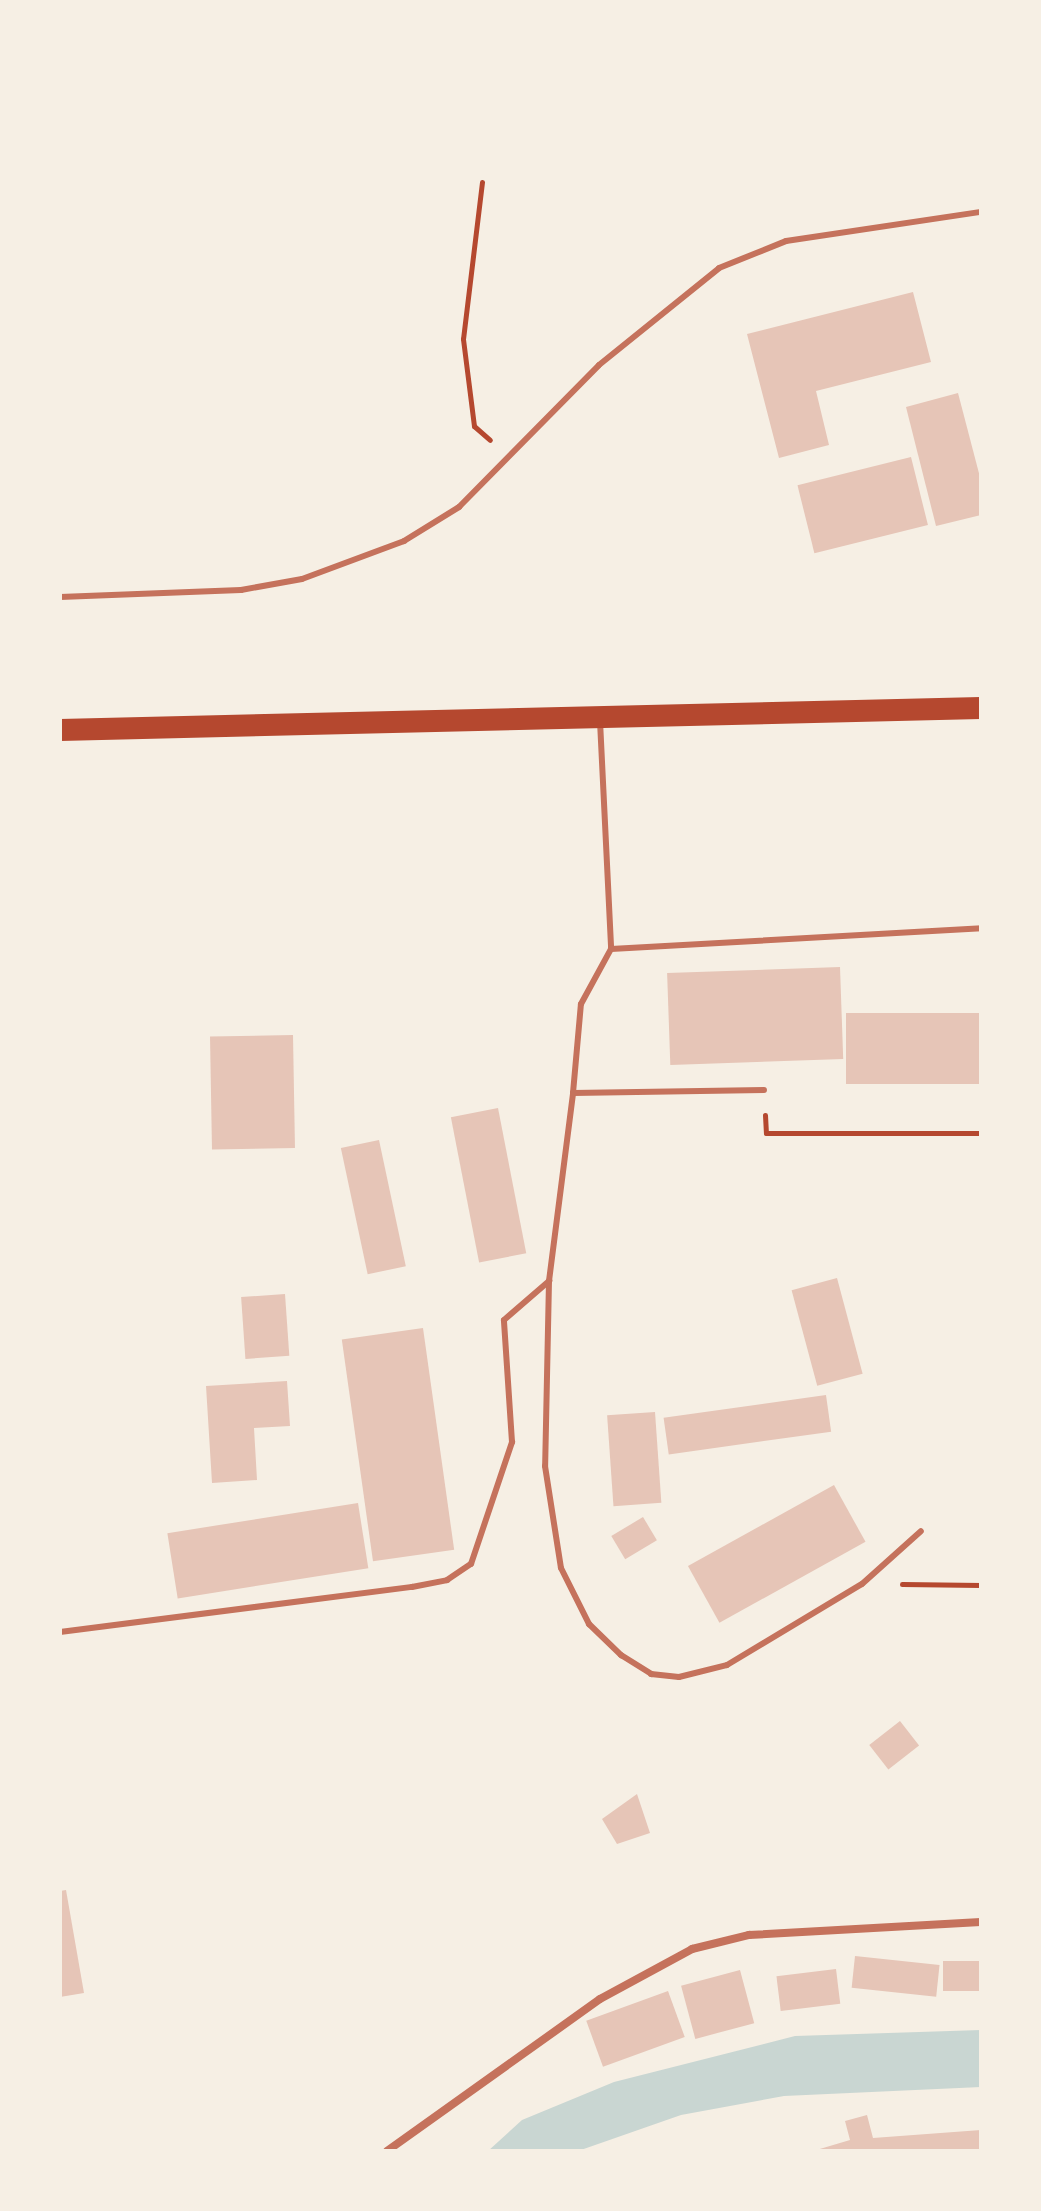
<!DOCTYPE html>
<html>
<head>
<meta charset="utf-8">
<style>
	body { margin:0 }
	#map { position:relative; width:1041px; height:2211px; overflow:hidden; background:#f6efe4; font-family:"Public Sans",sans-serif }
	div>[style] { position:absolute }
	.water>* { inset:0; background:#c9d6d2 }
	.building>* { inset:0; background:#e6c5b7; transform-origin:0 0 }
	.path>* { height:5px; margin:-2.5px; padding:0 2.5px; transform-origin:2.5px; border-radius:2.5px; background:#b5482f }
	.service>* { height:6px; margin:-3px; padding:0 3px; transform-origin:3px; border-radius:3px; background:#c5725c }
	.minor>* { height:8px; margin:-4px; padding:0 4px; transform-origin:4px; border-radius:4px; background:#c5725c }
	.trunk>* { height:22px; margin:-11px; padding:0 11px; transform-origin:11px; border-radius:11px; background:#b5482f }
	span { translate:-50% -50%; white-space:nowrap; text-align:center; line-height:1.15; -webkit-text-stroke:6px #f6efe4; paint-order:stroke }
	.frame { position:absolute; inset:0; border:62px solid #f6efe4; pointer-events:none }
</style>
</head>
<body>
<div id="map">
	<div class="water">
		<i style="clip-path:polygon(981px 2030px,981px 2087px,784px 2096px,681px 2115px,578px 2151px,488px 2151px,522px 2120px,614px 2082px,795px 2036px)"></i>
	</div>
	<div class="building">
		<i style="clip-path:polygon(913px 292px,931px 362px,816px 391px,829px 445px,779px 458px,747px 334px)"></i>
		<i style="clip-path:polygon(958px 393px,981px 481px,981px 515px,936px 526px,906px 407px)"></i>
		<i style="left:911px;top:457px;width:70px;height:117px;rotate:76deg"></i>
		<i style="left:840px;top:967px;width:92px;height:173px;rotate:88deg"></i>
		<i style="left:981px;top:1013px;width:71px;height:135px;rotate:90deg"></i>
		<i style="left:293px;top:1035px;width:113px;height:83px;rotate:89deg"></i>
		<i style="left:498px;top:1108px;width:148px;height:48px;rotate:79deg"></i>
		<i style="left:379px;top:1140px;width:129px;height:39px;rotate:78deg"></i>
		<i style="left:837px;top:1278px;width:99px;height:47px;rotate:75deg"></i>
		<i style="left:285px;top:1294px;width:62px;height:44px;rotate:86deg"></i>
		<i style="left:423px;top:1328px;width:224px;height:82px;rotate:82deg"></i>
		<i style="clip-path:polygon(287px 1381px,290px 1426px,254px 1428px,257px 1480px,212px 1483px,206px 1386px)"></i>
		<i style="left:826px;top:1395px;width:37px;height:164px;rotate:82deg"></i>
		<i style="left:655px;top:1412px;width:91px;height:48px;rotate:86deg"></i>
		<i style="left:834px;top:1485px;width:65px;height:167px;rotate:61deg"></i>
		<i style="left:358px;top:1503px;width:66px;height:193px;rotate:81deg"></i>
		<i style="left:643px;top:1517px;width:27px;height:37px;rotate:59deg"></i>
		<i style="left:900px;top:1721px;width:31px;height:39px;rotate:52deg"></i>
		<i style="clip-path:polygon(637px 1794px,650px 1833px,617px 1844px,602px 1819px)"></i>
		<i style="clip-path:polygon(66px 1890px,84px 1993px,60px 1997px,60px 1891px)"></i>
		<i style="left:855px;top:1956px;width:85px;height:32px;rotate:6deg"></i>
		<i style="left:943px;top:1961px;width:38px;height:30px"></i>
		<i style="left:836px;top:1969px;width:35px;height:60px;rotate:83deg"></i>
		<i style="left:740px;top:1970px;width:55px;height:61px;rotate:75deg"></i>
		<i style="left:668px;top:1991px;width:49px;height:87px;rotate:70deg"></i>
		<i style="clip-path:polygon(867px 2115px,873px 2138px,981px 2130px,981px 2151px,813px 2151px,850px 2140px,845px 2121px)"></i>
	</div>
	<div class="path">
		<i style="left:482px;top:182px;width:158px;rotate:96.9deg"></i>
		<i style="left:463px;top:339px;width:88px;rotate:82.8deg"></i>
		<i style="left:474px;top:426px;width:21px;rotate:41deg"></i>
		<i style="left:765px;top:1115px;width:18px;rotate:87deg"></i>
		<i style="left:766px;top:1133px;width:215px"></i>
		<i style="left:902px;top:1584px;width:79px;rotate:0.7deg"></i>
	</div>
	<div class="service">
		<i style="left:60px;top:597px;width:181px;rotate:-2.2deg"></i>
		<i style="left:241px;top:590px;width:62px;rotate:-10.2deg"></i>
		<i style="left:302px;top:579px;width:109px;rotate:-20.4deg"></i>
		<i style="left:404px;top:541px;width:65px;rotate:-31.7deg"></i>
		<i style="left:459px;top:507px;width:199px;rotate:-45.4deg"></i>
		<i style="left:599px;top:365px;width:154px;rotate:-38.9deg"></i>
		<i style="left:719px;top:268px;width:72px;rotate:-21.9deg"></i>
		<i style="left:786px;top:241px;width:197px;rotate:-8.5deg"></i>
		<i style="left:600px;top:721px;width:228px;rotate:87.2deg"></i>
		<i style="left:611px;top:949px;width:371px;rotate:-3.2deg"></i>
		<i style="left:573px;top:1093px;width:89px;rotate:-84.9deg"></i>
		<i style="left:581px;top:1004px;width:63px;rotate:-61.4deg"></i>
		<i style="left:549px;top:1281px;width:185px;rotate:91.2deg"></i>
		<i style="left:545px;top:1466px;width:103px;rotate:81.1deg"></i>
		<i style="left:561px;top:1568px;width:63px;rotate:63.4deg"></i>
		<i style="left:589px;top:1624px;width:45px;rotate:44.1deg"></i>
		<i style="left:621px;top:1655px;width:36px;rotate:32deg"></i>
		<i style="left:651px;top:1674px;width:28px;rotate:6deg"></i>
		<i style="left:679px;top:1677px;width:49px;rotate:-14deg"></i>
		<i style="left:727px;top:1665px;width:157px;rotate:-31deg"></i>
		<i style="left:862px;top:1584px;width:79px;rotate:-41.9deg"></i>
		<i style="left:60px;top:1632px;width:355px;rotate:-7.3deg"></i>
		<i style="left:412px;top:1587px;width:36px;rotate:-11deg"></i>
		<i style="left:447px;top:1580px;width:29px;rotate:-34deg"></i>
		<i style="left:471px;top:1564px;width:129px;rotate:-71.4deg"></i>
		<i style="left:512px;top:1442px;width:122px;rotate:-93.8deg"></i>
		<i style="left:504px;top:1320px;width:60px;rotate:-40.9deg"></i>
		<i style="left:549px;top:1281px;width:190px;rotate:-82.7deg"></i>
		<i style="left:573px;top:1093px;width:191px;rotate:-0.9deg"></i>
	</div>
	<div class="minor">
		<i style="left:387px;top:2151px;width:262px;rotate:-35.5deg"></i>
		<i style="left:600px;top:1999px;width:105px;rotate:-28.5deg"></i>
		<i style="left:692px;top:1949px;width:59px;rotate:-13.8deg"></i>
		<i style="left:749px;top:1935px;width:232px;rotate:-3.2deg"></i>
	</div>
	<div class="trunk">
		<i style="left:60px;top:730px;width:921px;rotate:-1.37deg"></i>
	</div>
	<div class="frame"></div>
</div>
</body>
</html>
